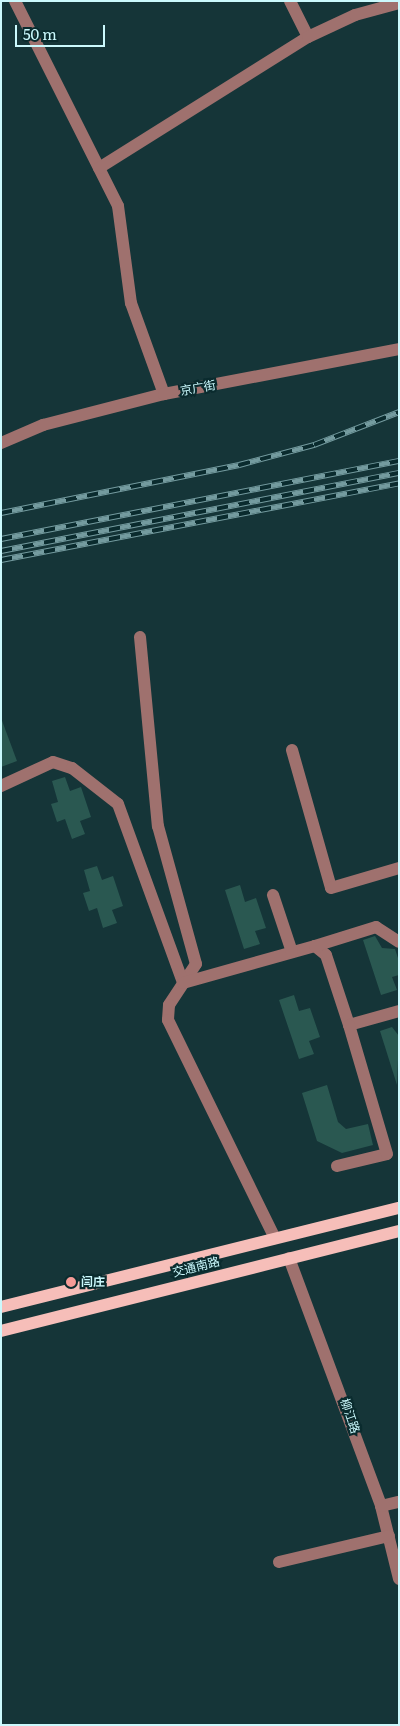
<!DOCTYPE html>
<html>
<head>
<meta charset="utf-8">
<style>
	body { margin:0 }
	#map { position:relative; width:400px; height:1726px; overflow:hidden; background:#153538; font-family:Literata,"Noto Sans SC",serif }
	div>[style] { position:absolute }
	.building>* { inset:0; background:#2a5851 }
	.minor>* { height:12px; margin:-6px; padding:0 6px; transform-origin:6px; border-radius:6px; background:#9f716e }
	.major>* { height:12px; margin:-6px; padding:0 6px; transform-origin:6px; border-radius:6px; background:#f6beb9 }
	.rail>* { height:5.5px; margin-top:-2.75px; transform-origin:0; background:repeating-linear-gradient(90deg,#0a2b2e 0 11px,#749b9f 0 22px); box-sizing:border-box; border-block:1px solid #749b9f }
	.dots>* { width:14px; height:14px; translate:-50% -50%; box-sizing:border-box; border:2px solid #0a2b2e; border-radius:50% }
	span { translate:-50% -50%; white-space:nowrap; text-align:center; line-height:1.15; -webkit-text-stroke:4.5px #0a2b2e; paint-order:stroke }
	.street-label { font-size:12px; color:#cbf9fd }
	.poi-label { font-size:12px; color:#cbf9fd; font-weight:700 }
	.left { translate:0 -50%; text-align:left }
	.frame { position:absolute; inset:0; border:2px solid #cbf9fd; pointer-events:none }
	.scale { position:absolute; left:15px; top:25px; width:90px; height:22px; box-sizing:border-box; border:2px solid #cbf9fd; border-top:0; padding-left:6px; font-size:15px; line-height:18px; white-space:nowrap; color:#cbf9fd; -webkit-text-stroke:4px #0a2b2e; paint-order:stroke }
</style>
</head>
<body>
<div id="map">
	<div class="building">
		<i style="clip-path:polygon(1px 718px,17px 761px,1px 767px)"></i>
		<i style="clip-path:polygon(65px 777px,70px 791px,81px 787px,91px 817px,80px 821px,85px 834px,72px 839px,65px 819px,57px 822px,51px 804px,58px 802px,52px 781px)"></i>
		<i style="clip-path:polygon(97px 866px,102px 880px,113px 876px,123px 906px,112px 910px,117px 923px,103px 928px,97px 908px,89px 911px,83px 893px,90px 891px,84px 870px)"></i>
		<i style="clip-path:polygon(240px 885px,245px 902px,256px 898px,266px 928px,255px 931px,260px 944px,244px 949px,225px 890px)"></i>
		<i style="clip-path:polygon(375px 936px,382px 948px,395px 949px,399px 961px,399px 975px,392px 977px,397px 990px,381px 995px,363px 940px)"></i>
		<i style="clip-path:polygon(294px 995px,299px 1011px,310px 1008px,320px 1037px,309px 1041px,314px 1054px,299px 1059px,279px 1000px)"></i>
		<i style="clip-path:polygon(392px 1027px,399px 1036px,397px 1085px,380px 1031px)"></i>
		<i style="clip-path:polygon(327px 1085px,338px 1122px,346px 1129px,368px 1124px,373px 1145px,342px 1153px,317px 1141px,302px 1093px)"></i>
	</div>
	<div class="minor">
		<i style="left:15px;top:1px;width:229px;rotate:63.3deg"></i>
		<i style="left:118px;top:206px;width:98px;rotate:82.4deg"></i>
		<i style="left:131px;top:303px;width:97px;rotate:70.1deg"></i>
		<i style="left:290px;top:1px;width:40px;rotate:63.4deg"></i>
		<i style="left:99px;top:168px;width:247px;rotate:-32.1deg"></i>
		<i style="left:308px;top:37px;width:52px;rotate:-25.1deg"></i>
		<i style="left:355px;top:15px;width:46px;rotate:-15.3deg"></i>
		<i style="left:1px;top:443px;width:46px;rotate:-23.2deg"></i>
		<i style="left:43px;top:425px;width:125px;rotate:-14.4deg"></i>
		<i style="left:164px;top:394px;width:239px;rotate:-10.8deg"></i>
		<i style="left:140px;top:637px;width:190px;rotate:84.6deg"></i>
		<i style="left:158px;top:826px;width:143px;rotate:74.6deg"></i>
		<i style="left:196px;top:964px;width:49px;rotate:123.4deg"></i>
		<i style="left:169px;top:1005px;width:15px;rotate:94deg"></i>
		<i style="left:168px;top:1020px;width:243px;rotate:63.9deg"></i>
		<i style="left:292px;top:750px;width:143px;rotate:74.2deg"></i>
		<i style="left:331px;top:888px;width:71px;rotate:-16.4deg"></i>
		<i style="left:1px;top:786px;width:57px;rotate:-24.8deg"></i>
		<i style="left:53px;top:762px;width:20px;rotate:18deg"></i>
		<i style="left:72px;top:768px;width:58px;rotate:38deg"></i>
		<i style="left:118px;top:804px;width:190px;rotate:70deg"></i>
		<i style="left:183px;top:983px;width:137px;rotate:-15.7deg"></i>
		<i style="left:315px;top:946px;width:14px;rotate:39deg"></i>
		<i style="left:326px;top:955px;width:74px;rotate:71.8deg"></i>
		<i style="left:349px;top:1025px;width:52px;rotate:-15.6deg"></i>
		<i style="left:273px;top:895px;width:60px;rotate:71.6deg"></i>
		<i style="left:315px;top:946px;width:64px;rotate:-17.3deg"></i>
		<i style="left:376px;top:927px;width:27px;rotate:33deg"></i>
		<i style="left:337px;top:1166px;width:51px;rotate:-13.5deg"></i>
		<i style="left:387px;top:1154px;width:134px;rotate:-106.4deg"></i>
		<i style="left:289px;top:1258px;width:265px;rotate:69.6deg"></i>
		<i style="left:381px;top:1506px;width:75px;rotate:76.1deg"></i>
		<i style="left:381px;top:1506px;width:18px;rotate:-13deg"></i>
		<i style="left:279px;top:1562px;width:113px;rotate:-13.3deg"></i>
	</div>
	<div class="major">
		<i style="left:1px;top:1307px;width:410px;rotate:-14deg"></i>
		<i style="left:1px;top:1331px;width:410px;rotate:-14.1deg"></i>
	</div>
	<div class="rail">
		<i style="left:1px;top:513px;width:243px;rotate:-11.4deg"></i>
		<i style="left:239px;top:465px;width:78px;rotate:-14.9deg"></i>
		<i style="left:314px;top:445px;width:91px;rotate:-21.2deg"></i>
		<i style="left:1px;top:539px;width:406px;rotate:-11.1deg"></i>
		<i style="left:1px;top:551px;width:406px;rotate:-11.1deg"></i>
		<i style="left:1px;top:560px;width:405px;rotate:-10.9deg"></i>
	</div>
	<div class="dots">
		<i style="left:71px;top:1282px;background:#f59b97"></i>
	</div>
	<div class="street-label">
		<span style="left:198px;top:388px;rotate:-10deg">京广街</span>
		<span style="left:196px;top:1267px;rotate:-14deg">交通南路</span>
		<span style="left:350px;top:1416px;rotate:71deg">柳江路</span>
	</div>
	<div class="poi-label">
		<span class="left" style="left:81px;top:1282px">闫庄</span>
	</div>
	<div class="frame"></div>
	<div class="scale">50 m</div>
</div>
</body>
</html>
